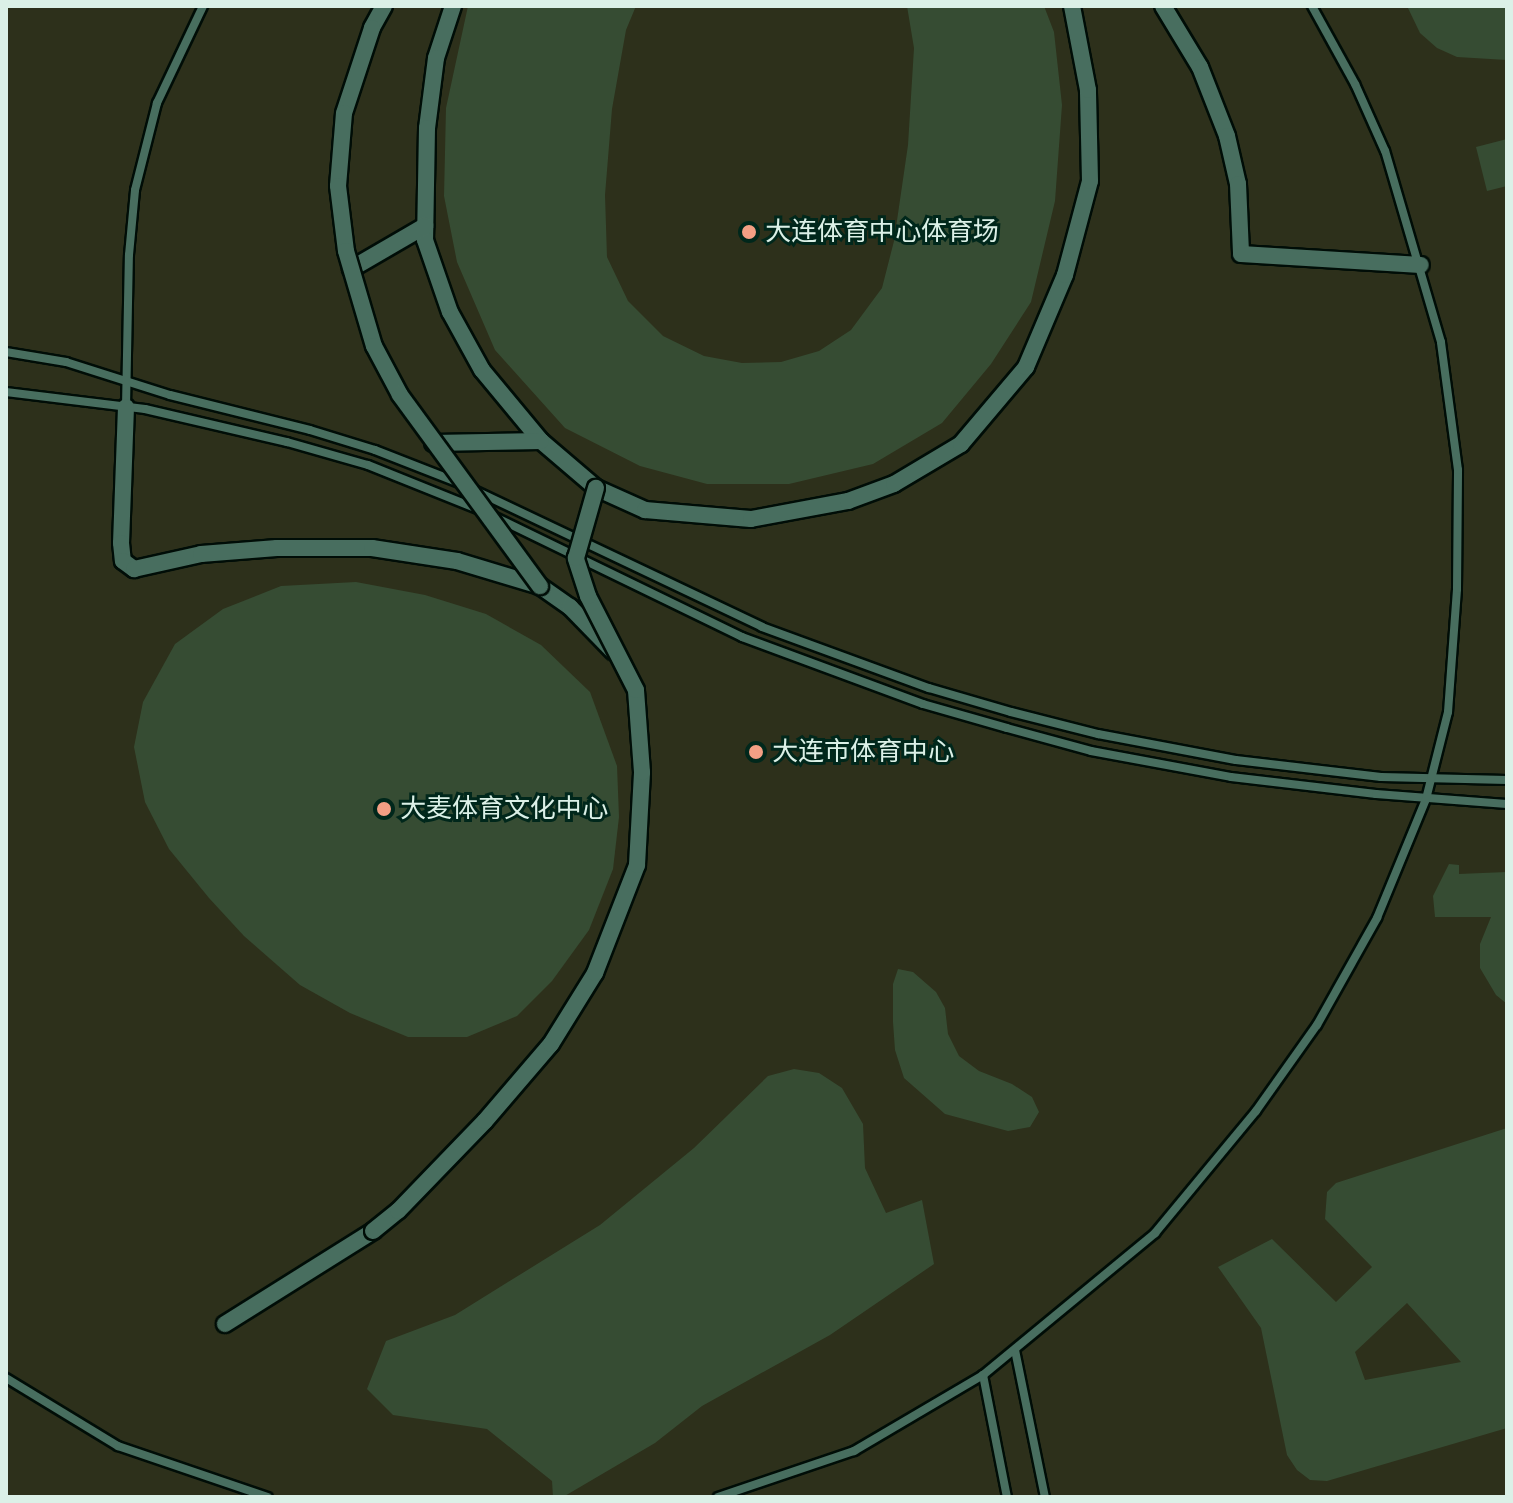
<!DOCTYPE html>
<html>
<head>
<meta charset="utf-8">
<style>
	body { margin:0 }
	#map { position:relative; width:1513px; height:1503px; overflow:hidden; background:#00271b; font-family:"Source Sans 3","Noto Sans SC",sans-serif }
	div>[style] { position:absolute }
	.green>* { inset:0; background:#2d301b; transform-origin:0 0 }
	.building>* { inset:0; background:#364c33 }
	.roads { filter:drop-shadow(2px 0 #000d07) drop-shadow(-2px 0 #000d07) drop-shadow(0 2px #000d07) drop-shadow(0 -2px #000d07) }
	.lane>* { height:8px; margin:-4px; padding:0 4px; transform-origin:4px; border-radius:4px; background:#486e5f }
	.street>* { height:16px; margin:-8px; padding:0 8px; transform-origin:8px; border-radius:8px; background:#486e5f }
	.bridges { filter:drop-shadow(2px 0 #000d07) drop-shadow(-2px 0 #000d07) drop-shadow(0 2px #000d07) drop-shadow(0 -2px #000d07) }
	.street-bridge>* { height:16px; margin:-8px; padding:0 8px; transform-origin:8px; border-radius:8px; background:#486e5f }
	.dots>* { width:22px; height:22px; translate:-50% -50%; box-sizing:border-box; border:4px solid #00271b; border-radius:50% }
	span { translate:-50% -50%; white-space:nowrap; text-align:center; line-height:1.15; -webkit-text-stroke:6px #00271b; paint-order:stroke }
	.poi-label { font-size:26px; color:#dbf0e7 }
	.left { translate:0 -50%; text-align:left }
	.frame { position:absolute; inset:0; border:8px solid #dbf0e7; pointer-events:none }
</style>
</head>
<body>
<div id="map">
	<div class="green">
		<i style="left:6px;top:6px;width:1501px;height:1491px"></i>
	</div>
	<div class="building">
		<i style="clip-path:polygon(468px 6px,636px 6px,626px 30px,612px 109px,605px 195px,607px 257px,628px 301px,663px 336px,704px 356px,742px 363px,781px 362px,819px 351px,851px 330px,882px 288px,894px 241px,908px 145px,914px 48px,907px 6px,1044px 6px,1054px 32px,1062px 105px,1055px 201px,1031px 302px,991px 364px,942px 423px,873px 464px,789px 484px,707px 484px,640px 466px,565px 428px,495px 350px,457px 262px,444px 196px,446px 108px)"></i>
		<i style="clip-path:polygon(1407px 6px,1507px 6px,1507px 60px,1457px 57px,1437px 48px,1420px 33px)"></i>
		<i style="clip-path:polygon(1507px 139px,1507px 186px,1487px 191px,1476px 147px)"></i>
		<i style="clip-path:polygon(356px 582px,425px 595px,486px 614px,541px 645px,590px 692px,617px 766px,619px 817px,613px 869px,589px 930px,552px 981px,517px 1016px,467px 1037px,408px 1037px,350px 1013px,300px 985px,244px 936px,209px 898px,169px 849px,145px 802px,134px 747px,143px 702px,175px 644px,223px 609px,281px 586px)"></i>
		<i style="clip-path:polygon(1449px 864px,1459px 865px,1459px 874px,1507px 872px,1507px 1004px,1496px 995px,1480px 968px,1480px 944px,1491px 917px,1435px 917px,1433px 896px)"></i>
		<i style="clip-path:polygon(898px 969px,913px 972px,936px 992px,945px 1008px,948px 1034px,959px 1056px,979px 1071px,1012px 1084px,1032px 1097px,1039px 1112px,1030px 1127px,1008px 1131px,945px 1114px,904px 1078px,895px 1050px,893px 1022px,893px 984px)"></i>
		<i style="clip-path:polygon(794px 1069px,819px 1073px,842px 1088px,863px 1124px,865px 1168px,886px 1213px,922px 1200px,934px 1264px,830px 1335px,702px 1406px,655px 1443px,563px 1497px,553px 1497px,552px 1481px,487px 1429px,393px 1415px,367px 1389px,386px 1341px,455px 1315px,600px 1225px,694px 1148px,768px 1076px)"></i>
		<i style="clip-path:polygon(evenodd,1507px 1128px,1507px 1428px,1327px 1481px,1310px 1480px,1297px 1470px,1287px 1455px,1261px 1328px,1218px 1267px,1272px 1239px,1336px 1302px,1372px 1267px,1325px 1219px,1327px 1192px,1336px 1183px,1507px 1128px,1407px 1303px,1461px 1362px,1365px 1380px,1355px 1352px,1407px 1303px)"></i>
	</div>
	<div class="roads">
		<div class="lane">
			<i style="left:6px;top:352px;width:61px;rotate:9.5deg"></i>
			<i style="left:66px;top:362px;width:109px;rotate:17.6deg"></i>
			<i style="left:170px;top:395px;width:144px;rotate:14deg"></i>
			<i style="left:310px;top:430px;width:68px;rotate:17.1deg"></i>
			<i style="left:375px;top:450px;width:90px;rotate:21.4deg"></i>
			<i style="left:6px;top:392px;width:140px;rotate:7deg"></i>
			<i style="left:145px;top:409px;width:146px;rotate:13.1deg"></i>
			<i style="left:287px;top:442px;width:84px;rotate:15.9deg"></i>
			<i style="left:368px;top:465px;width:121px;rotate:21.9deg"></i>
			<i style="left:126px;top:407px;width:152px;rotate:-88.9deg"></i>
			<i style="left:129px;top:255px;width:65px;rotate:-84.7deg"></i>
			<i style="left:135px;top:190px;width:90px;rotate:-75.8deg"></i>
			<i style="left:157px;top:103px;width:107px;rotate:-64.6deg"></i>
			<i style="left:472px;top:489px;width:321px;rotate:25.4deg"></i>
			<i style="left:762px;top:627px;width:178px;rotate:20.1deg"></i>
			<i style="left:929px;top:688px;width:85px;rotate:16.3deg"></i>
			<i style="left:1011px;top:712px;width:90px;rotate:14.2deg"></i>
			<i style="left:1098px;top:734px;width:140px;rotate:10.7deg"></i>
			<i style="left:1236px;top:760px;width:146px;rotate:6.7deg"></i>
			<i style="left:1381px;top:777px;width:126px;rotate:1.4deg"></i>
			<i style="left:493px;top:516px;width:277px;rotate:25.9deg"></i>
			<i style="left:742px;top:637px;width:193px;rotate:20.3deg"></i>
			<i style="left:923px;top:704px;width:87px;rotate:15.9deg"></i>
			<i style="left:1007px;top:728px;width:87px;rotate:15.3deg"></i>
			<i style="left:1091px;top:751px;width:142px;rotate:10.5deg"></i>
			<i style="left:1231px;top:777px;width:146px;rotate:6.7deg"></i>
			<i style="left:1376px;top:794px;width:131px;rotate:4.4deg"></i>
			<i style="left:1015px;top:1350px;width:150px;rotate:78.5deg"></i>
			<i style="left:983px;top:1375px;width:124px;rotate:78.9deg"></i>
			<i style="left:6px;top:1378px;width:131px;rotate:31.3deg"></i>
			<i style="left:118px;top:1446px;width:158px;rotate:18.8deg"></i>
			<i style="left:718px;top:1497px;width:144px;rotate:-18.7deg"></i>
			<i style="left:854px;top:1451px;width:150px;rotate:-30.5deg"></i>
			<i style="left:983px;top:1375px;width:223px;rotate:-39.5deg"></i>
			<i style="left:1155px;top:1233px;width:158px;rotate:-50.4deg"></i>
			<i style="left:1256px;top:1111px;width:105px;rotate:-54.7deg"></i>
			<i style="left:1317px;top:1025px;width:123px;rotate:-60.7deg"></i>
			<i style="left:1377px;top:918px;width:129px;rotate:-67.6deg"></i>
			<i style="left:1426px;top:799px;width:90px;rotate:-75.8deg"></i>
			<i style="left:1448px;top:712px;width:123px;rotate:-85.8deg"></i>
			<i style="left:1457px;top:589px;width:119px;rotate:-89.5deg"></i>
			<i style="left:1458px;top:470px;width:129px;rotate:-97.6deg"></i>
			<i style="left:1441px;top:342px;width:199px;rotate:-106.3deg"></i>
			<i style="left:1385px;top:151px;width:73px;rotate:-114.1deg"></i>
			<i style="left:1355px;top:84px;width:89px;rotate:-118.9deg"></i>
		</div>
		<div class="street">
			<i style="left:453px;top:6px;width:55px;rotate:108.1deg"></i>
			<i style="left:436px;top:58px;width:71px;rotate:97.3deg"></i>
			<i style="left:427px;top:128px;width:112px;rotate:91deg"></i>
			<i style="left:425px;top:240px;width:76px;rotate:70.9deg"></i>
			<i style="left:450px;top:312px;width:66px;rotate:61.1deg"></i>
			<i style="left:482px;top:370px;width:92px;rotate:50.3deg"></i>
			<i style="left:541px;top:441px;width:72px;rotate:40.5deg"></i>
			<i style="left:596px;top:488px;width:54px;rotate:24.2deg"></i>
			<i style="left:645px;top:510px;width:106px;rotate:4.9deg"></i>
			<i style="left:751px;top:519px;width:99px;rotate:-10.5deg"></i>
			<i style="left:848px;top:501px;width:49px;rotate:-20.3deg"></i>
			<i style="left:894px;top:484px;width:78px;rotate:-30.8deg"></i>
			<i style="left:961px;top:444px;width:101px;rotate:-49.8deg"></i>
			<i style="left:1026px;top:367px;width:100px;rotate:-67deg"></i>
			<i style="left:1065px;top:275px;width:97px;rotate:-75.1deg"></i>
			<i style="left:1090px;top:181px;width:91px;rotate:-91.3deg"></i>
			<i style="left:1088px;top:90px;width:86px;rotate:-100.8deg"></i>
			<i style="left:1163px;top:6px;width:71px;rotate:58.8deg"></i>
			<i style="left:1200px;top:67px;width:74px;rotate:68.6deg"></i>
			<i style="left:1227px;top:136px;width:49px;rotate:77.1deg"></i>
			<i style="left:1238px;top:184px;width:70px;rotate:87.5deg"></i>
			<i style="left:1241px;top:254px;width:180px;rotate:3.5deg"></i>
			<i style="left:351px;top:269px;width:86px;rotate:-30.2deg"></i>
			<i style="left:126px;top:407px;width:136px;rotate:92.1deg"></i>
			<i style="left:121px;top:543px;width:18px;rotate:84deg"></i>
			<i style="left:123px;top:561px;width:14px;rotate:36deg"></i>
			<i style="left:134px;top:569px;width:69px;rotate:-12.6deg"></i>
			<i style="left:201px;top:554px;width:76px;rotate:-4.5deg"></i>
			<i style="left:277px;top:548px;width:95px"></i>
			<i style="left:372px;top:548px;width:86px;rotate:8.7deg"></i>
			<i style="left:457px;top:561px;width:87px;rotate:16.8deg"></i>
			<i style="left:540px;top:586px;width:37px;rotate:35deg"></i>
			<i style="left:570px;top:607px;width:62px;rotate:45.7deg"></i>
			<i style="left:433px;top:443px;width:108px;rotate:-1.1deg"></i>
			<i style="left:225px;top:1324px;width:175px;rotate:-32.1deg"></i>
		</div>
	</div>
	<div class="bridges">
		<div class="street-bridge">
			<i style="left:384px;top:6px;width:25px;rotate:119deg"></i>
			<i style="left:372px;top:28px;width:89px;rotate:108.2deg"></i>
			<i style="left:344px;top:113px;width:73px;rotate:94.7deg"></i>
			<i style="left:338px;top:186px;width:65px;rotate:83deg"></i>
			<i style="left:346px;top:251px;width:99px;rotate:73.6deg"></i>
			<i style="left:374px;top:346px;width:55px;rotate:62deg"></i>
			<i style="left:400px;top:395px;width:237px;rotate:53.8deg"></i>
			<i style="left:373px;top:1231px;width:32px;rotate:-39deg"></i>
			<i style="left:398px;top:1211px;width:125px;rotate:-46deg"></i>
			<i style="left:485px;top:1121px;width:101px;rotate:-49.4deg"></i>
			<i style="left:551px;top:1044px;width:84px;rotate:-58.2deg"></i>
			<i style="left:595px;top:973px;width:116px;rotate:-68.7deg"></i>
			<i style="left:637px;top:865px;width:93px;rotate:-86.9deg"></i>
			<i style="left:642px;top:772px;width:82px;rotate:-94.2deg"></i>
			<i style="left:636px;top:690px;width:106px;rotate:-117.1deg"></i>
			<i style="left:588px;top:596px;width:40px;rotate:-108deg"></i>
			<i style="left:576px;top:558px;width:73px;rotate:-74.1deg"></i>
		</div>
	</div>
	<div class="dots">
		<i style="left:749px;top:232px;background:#f39f84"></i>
		<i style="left:756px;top:752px;background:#f39f84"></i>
		<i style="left:384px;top:809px;background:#f39f84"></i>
	</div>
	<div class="poi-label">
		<span class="left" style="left:765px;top:232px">大连体育中心体育场</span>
		<span class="left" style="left:772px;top:752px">大连市体育中心</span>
		<span class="left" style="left:400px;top:809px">大麦体育文化中心</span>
	</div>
	<div class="frame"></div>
</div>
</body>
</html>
